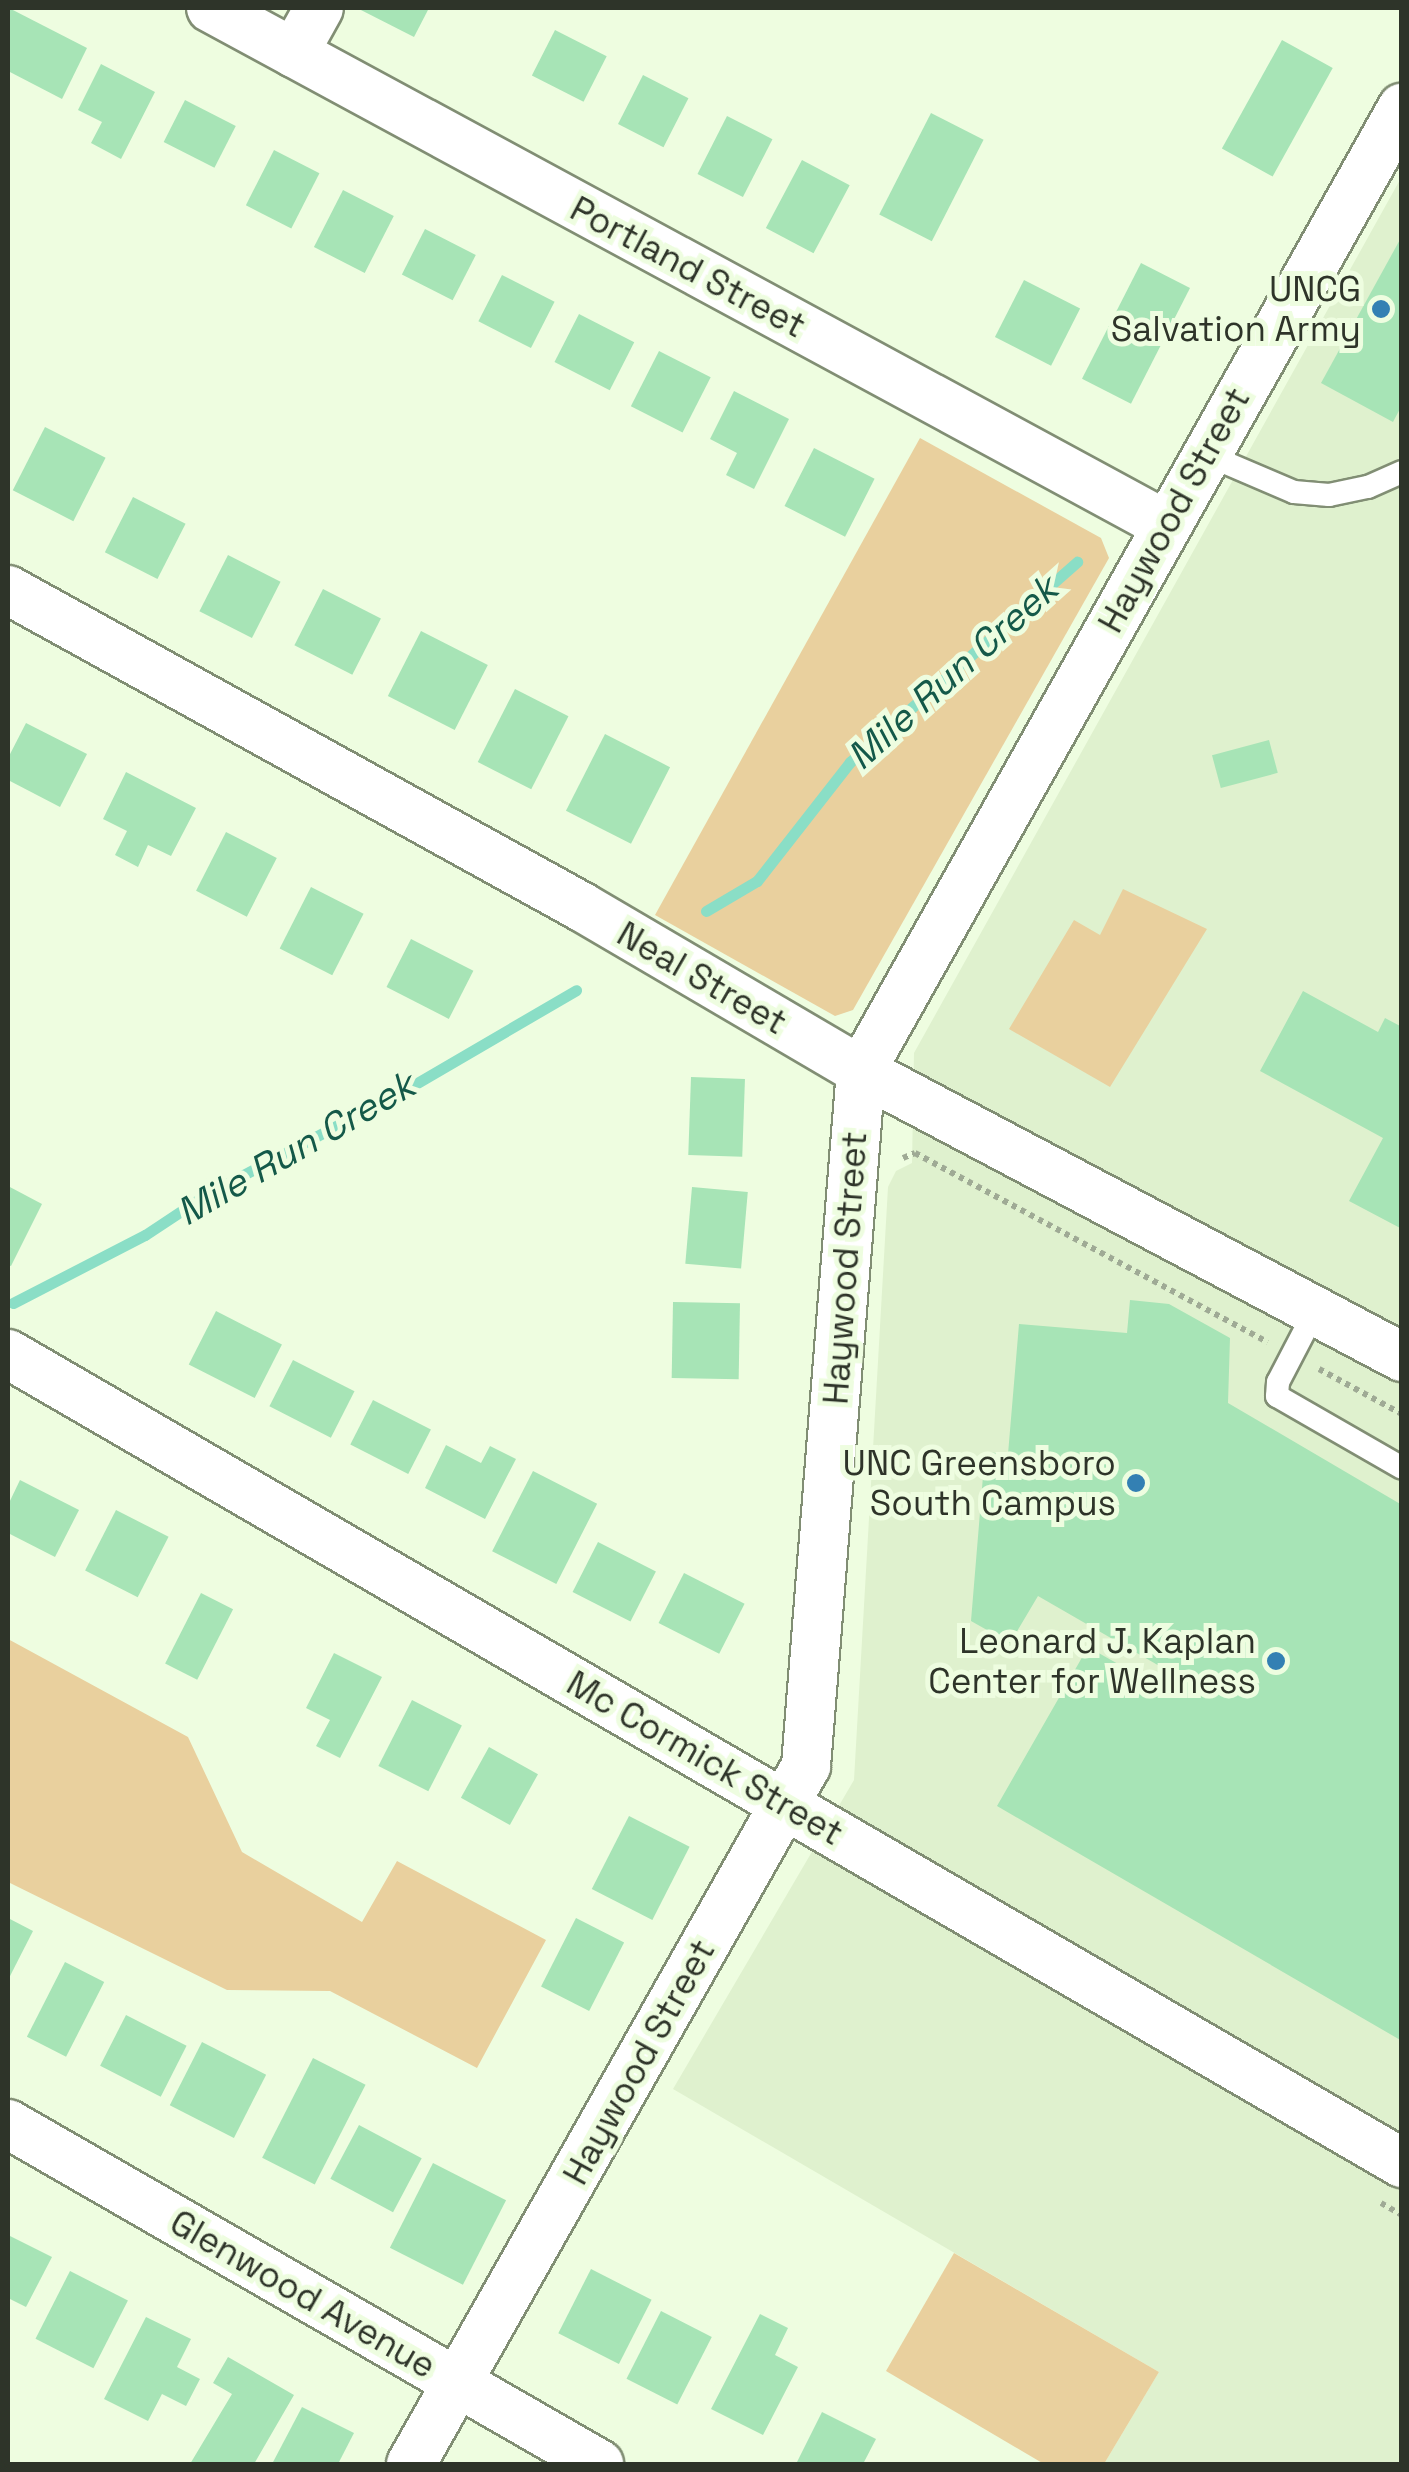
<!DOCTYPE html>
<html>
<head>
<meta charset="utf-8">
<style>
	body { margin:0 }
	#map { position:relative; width:1409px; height:2472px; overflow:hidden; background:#eefde0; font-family:"Space Grotesk",sans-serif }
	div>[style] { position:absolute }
	.built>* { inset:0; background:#dff1ce }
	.green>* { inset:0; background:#e9d09e }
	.stream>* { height:11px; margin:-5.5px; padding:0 5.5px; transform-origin:5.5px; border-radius:5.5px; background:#8adec6 }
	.building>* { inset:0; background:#a7e4b6; transform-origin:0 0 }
	.path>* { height:6px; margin-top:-3px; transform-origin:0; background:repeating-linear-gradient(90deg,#9faa95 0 5px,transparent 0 10px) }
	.roads { filter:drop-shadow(2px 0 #818e74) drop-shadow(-2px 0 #818e74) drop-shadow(0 2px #818e74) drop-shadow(0 -2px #818e74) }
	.lane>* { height:22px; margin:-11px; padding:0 11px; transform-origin:11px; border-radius:11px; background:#fff }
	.street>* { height:48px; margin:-24px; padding:0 24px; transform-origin:24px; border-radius:24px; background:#fff }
	.dots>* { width:28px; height:28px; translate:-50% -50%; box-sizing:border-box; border:5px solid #eefde0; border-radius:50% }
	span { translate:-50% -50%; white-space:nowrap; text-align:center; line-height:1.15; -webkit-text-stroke:10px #eefde0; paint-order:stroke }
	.street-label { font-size:35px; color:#2e3429 }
	.poi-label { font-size:35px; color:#2e3429 }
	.right { translate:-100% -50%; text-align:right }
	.water-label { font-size:38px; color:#145949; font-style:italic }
	.frame { position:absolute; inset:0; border:10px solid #2e3429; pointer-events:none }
</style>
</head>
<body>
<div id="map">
	<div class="built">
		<i style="clip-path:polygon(1401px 178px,1401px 2464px,1104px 2464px,1159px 2372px,673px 2089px,854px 1780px,888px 1187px,896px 1171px,912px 1163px,914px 1053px)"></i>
	</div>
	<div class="green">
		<i style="clip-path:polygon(920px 438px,1101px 538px,1109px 558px,853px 1010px,835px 1016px,655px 915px)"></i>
		<i style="clip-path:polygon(1123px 889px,1207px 929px,1110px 1087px,1009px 1029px,1074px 920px,1100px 935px)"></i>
		<i style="clip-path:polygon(8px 1639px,188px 1737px,242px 1852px,362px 1922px,397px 1861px,546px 1940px,477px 2068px,330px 1991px,227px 1990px,8px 1882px)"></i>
		<i style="clip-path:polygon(954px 2253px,1159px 2372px,1104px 2464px,1044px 2464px,886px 2371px)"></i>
	</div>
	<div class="stream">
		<i style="left:706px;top:911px;width:59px;rotate:-30.5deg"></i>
		<i style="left:757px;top:881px;width:151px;rotate:-52deg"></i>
		<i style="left:850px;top:762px;width:303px;rotate:-41.4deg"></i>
		<i style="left:13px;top:1303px;width:148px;rotate:-27.3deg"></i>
		<i style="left:145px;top:1235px;width:74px;rotate:-33.5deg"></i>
		<i style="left:207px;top:1194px;width:232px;rotate:-27.8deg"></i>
		<i style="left:412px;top:1086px;width:190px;rotate:-30.3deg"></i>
	</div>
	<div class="building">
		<i style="clip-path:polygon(9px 8px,87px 48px,62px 99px,8px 71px)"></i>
		<i style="clip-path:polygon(357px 8px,429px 8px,414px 37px)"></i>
		<i style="left:555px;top:30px;width:58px;height:51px;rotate:27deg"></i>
		<i style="left:1282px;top:40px;width:58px;height:124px;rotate:29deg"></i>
		<i style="clip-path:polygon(101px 64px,155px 92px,121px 159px,91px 143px,102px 122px,78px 110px)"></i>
		<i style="left:643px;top:75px;width:51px;height:55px;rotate:27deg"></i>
		<i style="left:185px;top:100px;width:57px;height:47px;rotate:27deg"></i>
		<i style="left:931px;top:113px;width:59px;height:114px;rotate:27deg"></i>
		<i style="left:727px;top:116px;width:51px;height:65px;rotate:27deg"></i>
		<i style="left:274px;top:150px;width:51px;height:62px;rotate:27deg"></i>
		<i style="left:802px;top:160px;width:54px;height:77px;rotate:28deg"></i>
		<i style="left:343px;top:190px;width:57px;height:64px;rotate:27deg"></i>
		<i style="left:425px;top:229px;width:57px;height:51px;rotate:27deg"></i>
		<i style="clip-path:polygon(1402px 236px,1402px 405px,1393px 422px,1321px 383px)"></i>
		<i style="left:1141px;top:263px;width:55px;height:130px;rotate:27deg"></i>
		<i style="left:502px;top:275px;width:59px;height:52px;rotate:27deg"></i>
		<i style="left:1024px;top:280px;width:63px;height:64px;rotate:27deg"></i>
		<i style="left:579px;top:314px;width:62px;height:54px;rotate:27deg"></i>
		<i style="left:659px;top:351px;width:58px;height:62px;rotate:27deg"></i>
		<i style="clip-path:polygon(734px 391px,789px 419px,754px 489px,726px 475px,737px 453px,710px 439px)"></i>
		<i style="left:45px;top:427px;width:68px;height:71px;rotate:27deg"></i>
		<i style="left:814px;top:448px;width:68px;height:65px;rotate:27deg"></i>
		<i style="left:133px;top:497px;width:59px;height:62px;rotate:27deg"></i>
		<i style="left:228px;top:555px;width:59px;height:63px;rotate:27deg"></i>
		<i style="left:323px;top:589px;width:65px;height:63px;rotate:27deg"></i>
		<i style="left:421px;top:631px;width:75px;height:73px;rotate:27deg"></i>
		<i style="left:515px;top:689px;width:60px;height:82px;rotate:27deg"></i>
		<i style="clip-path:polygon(26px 723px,87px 754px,60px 807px,8px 780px,8px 758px)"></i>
		<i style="left:605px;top:734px;width:73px;height:86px;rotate:27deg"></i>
		<i style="left:1269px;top:740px;width:34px;height:59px;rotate:75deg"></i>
		<i style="clip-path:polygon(126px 772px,196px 808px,171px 856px,148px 845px,138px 867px,115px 855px,127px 831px,103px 819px)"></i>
		<i style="left:226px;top:832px;width:57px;height:66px;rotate:27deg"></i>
		<i style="left:311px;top:887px;width:59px;height:69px;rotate:27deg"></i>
		<i style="left:411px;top:939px;width:70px;height:54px;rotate:27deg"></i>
		<i style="clip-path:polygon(1303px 991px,1378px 1032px,1385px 1018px,1402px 1027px,1402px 1229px,1349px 1201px,1383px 1138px,1260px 1071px)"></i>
		<i style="left:691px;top:1077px;width:54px;height:78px;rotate:2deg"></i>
		<i style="clip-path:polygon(8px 1186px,42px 1204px,11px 1266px,8px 1265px)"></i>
		<i style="left:692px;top:1187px;width:56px;height:77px;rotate:5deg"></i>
		<i style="clip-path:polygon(1130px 1300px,1169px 1304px,1230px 1338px,1228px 1403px,1402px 1505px,1402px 2041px,997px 1806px,1088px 1647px,1166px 1691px,1175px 1675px,1038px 1596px,1010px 1643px,971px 1621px,985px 1452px,1008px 1454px,1019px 1324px,1127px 1333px)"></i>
		<i style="left:673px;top:1302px;width:67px;height:76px;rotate:1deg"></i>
		<i style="left:216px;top:1311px;width:74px;height:60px;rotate:27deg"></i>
		<i style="left:293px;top:1360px;width:69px;height:52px;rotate:27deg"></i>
		<i style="left:373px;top:1400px;width:65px;height:50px;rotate:27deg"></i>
		<i style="clip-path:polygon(446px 1445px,481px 1463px,490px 1446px,516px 1459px,485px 1519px,425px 1488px)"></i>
		<i style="left:533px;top:1471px;width:72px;height:90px;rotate:27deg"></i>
		<i style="clip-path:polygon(20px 1480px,79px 1510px,55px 1557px,8px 1533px,8px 1505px)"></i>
		<i style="left:116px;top:1510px;width:59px;height:68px;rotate:27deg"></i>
		<i style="left:598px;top:1542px;width:65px;height:56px;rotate:27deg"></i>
		<i style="left:684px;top:1573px;width:68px;height:56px;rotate:27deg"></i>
		<i style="left:201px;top:1593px;width:36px;height:79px;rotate:27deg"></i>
		<i style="clip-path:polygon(334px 1653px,382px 1677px,340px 1758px,316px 1746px,330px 1720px,306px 1708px)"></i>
		<i style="left:412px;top:1700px;width:56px;height:74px;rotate:27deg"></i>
		<i style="left:489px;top:1747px;width:56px;height:58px;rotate:29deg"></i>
		<i style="left:629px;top:1816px;width:68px;height:82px;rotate:27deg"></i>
		<i style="clip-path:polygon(8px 1918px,33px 1931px,8px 1980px)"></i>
		<i style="left:576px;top:1918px;width:54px;height:77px;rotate:27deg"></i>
		<i style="left:65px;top:1962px;width:44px;height:84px;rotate:27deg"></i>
		<i style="left:126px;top:2015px;width:68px;height:57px;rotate:27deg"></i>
		<i style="left:202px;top:2042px;width:72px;height:71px;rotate:27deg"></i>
		<i style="left:313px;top:2058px;width:59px;height:112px;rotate:27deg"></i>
		<i style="left:359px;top:2125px;width:71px;height:61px;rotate:28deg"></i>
		<i style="left:433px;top:2163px;width:82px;height:95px;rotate:27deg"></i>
		<i style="clip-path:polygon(8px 2235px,52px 2257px,26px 2307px,8px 2298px)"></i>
		<i style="left:591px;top:2269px;width:68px;height:72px;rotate:27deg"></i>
		<i style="left:70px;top:2271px;width:65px;height:76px;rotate:27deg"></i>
		<i style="left:661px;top:2311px;width:57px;height:76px;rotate:27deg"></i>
		<i style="clip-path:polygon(760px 2314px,788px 2328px,775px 2355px,798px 2367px,763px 2435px,711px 2409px)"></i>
		<i style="clip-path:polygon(146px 2317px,191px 2339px,177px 2367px,200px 2379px,186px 2406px,162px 2394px,148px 2421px,104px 2399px)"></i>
		<i style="clip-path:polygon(228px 2357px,294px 2395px,254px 2464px,190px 2464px,232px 2394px,213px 2383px)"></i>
		<i style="clip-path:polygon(302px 2407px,354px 2433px,338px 2464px,272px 2464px)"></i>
		<i style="clip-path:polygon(822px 2412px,876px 2439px,863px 2464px,796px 2464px)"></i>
	</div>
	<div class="path">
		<i style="left:903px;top:1158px;width:13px;rotate:-23deg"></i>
		<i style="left:915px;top:1153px;width:400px;rotate:28.2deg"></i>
		<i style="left:1319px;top:1369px;width:94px;rotate:28.5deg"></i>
		<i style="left:1381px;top:2203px;width:24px;rotate:30deg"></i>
	</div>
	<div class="roads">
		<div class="lane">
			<i style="left:1205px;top:454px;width:97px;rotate:23.1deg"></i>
			<i style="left:1294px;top:492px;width:35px;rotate:5deg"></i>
			<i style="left:1329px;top:495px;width:40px;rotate:-12deg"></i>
			<i style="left:1368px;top:487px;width:37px;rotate:-24deg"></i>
			<i style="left:1315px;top:1311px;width:80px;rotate:117.5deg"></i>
			<i style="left:1278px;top:1382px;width:14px;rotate:94deg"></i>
			<i style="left:1277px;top:1396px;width:144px;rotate:29.9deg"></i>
		</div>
		<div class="street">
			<i style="left:211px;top:8px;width:1086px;rotate:28.43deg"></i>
			<i style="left:294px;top:53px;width:51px;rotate:-60.9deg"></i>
			<i style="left:8px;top:590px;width:656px;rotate:28.91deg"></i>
			<i style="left:582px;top:907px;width:324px;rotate:30.4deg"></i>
			<i style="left:861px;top:1071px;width:612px;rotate:27.86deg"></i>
			<i style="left:8px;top:1354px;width:1612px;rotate:30.13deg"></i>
			<i style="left:8px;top:2124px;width:682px;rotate:29.91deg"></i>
			<i style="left:411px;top:2464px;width:802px;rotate:-60.49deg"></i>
			<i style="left:806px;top:1766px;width:697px;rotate:-85.48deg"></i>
			<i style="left:861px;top:1071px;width:1105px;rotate:-60.67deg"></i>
		</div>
	</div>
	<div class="dots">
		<i style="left:1381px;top:309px;background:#3380b3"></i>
		<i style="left:1136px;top:1483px;background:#3380b3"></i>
		<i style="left:1276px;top:1661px;background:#3380b3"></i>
	</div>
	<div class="street-label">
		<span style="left:688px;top:267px;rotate:28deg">Portland Street</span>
		<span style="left:1174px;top:510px;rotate:-61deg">Haywood Street</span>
		<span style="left:702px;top:978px;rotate:30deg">Neal Street</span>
		<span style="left:845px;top:1268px;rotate:-86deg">Haywood Street</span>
		<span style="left:705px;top:1758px;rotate:30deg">Mc Cormick Street</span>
		<span style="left:639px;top:2062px;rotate:-61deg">Haywood Street</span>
		<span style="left:303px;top:2294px;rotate:30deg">Glenwood Avenue</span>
	</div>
	<div class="poi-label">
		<span class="right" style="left:1361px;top:309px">UNCG<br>Salvation Army</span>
		<span class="right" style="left:1116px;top:1483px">UNC Greensboro<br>South Campus</span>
		<span class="right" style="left:1256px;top:1661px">Leonard J. Kaplan<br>Center for Wellness</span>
	</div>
	<div class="water-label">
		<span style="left:953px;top:673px;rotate:-42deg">Mile Run Creek</span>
		<span style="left:296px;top:1149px;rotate:-30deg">Mile Run Creek</span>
	</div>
	<div class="frame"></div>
</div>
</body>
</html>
